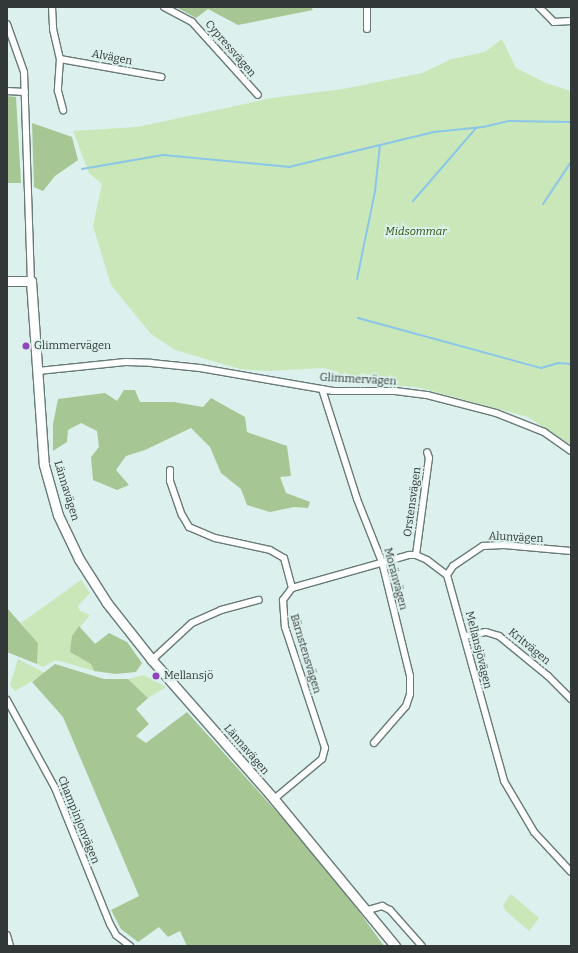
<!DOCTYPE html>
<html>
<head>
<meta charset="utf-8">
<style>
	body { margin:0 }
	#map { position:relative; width:578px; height:953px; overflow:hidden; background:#dcf0ed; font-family:Bitter,serif }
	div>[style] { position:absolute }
	.green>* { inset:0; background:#c9e7b9 }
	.forest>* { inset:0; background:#a6c694 }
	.stream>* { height:2px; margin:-1px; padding:0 1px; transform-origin:1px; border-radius:1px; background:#8bc5e8 }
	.roads { filter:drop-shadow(1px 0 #687a77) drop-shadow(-1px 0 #687a77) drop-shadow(0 1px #687a77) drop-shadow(0 -1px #687a77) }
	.street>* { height:6px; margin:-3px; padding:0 3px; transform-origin:3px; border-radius:3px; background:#fff }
	.secondary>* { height:9px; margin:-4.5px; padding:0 4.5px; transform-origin:4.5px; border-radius:4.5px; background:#fff }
	.dots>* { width:11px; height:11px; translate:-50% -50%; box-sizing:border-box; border:2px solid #dcf0ed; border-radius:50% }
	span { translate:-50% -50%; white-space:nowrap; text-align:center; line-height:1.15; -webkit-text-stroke:3.5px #dcf0ed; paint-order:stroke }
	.street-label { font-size:11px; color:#313837 }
	.park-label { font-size:11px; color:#2b5208; font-style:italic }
	.poi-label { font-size:11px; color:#313837 }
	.left { translate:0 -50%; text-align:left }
	.frame { position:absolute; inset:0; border:8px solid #313837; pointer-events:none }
</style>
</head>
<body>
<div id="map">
	<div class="green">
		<i style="clip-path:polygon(502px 39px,516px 68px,546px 83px,571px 91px,571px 445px,528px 417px,417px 387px,343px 382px,338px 372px,324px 368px,267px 371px,240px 369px,175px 350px,151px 334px,111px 285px,93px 226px,102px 184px,89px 173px,73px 131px,137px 127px,272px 98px,343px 89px,422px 73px,452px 59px,485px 52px)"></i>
		<i style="clip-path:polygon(81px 580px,90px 593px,78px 606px,80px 611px,90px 615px,73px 636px,70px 652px,91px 664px,94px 671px,56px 660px,43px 667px,37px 664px,38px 643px,21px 623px)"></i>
		<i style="clip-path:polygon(18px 659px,45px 673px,15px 691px,10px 685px)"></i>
		<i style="clip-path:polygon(144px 675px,152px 679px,166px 687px,148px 698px,128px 679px)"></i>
		<i style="clip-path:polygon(511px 894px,539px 918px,529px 931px,505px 910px,503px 905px)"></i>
	</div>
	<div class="forest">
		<i style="clip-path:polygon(176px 7px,311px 7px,313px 10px,238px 25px,208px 9px,196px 18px)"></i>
		<i style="clip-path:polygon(7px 96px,16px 97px,21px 183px,7px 183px)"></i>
		<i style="clip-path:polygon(32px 123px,72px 137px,78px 160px,55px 176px,43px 191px,34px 187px)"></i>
		<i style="clip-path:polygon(124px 390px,135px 390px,140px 402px,174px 402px,203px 407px,211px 398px,245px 417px,247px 432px,287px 446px,291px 476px,280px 477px,286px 493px,310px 502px,308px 508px,294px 507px,270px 512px,247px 505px,241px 489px,221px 473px,210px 447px,191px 428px,145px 450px,126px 456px,116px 470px,129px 485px,117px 490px,93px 480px,91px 457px,99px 447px,97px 431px,81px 423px,68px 430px,67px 442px,53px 451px,53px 424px,58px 399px,105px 393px,117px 401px)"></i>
		<i style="clip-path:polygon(7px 608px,38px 643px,37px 664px,7px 652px)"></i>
		<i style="clip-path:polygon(79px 626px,95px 644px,109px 633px,127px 642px,142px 663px,136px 672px,116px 674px,94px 671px,91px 664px,70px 652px,72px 636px)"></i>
		<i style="clip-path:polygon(55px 664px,104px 679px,128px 679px,148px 698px,136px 709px,149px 724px,136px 736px,146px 743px,187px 712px,328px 869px,384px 946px,187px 946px,180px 931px,168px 937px,159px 927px,138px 942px,121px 929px,111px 910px,139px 896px,63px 717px,32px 682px)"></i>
	</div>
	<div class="stream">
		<i style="left:82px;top:169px;width:82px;rotate:-9.8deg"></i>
		<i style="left:163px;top:155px;width:127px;rotate:5.4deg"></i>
		<i style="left:289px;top:167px;width:149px;rotate:-13.6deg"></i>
		<i style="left:434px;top:132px;width:49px;rotate:-5.8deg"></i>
		<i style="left:483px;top:127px;width:28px;rotate:-13deg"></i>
		<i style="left:510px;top:121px;width:61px;rotate:0.9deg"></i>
		<i style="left:413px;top:201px;width:96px;rotate:-49.2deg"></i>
		<i style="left:543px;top:204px;width:50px;rotate:-56.3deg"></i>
		<i style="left:357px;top:279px;width:90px;rotate:-78.4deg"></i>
		<i style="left:375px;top:191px;width:46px;rotate:-83.8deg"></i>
		<i style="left:358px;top:318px;width:190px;rotate:15.3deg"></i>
		<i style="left:541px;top:368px;width:18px;rotate:-16deg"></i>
		<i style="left:558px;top:363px;width:13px;rotate:4deg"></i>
	</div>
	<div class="roads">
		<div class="street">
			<i style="left:52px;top:7px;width:22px;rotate:87deg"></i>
			<i style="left:53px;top:29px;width:31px;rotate:77deg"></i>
			<i style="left:60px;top:59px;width:32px;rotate:94deg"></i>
			<i style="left:58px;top:91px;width:20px;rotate:75deg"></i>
			<i style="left:164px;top:7px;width:32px;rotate:28deg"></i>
			<i style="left:192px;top:22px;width:98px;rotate:47.9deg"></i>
			<i style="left:367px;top:7px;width:22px;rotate:90deg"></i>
			<i style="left:539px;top:7px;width:21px;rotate:45deg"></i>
			<i style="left:554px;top:22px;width:17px;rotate:-3deg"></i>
			<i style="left:7px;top:24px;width:51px;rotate:70.5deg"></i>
			<i style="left:24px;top:72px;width:209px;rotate:88.1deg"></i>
			<i style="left:60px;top:59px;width:103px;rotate:10.1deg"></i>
			<i style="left:7px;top:91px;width:18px;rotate:3deg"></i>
			<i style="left:38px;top:371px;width:88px;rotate:-5.8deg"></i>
			<i style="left:126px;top:362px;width:25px;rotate:2deg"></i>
			<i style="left:151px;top:363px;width:49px;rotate:5.8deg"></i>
			<i style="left:200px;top:368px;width:135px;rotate:9.8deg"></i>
			<i style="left:333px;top:391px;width:62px"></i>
			<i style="left:395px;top:391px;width:32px;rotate:7deg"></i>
			<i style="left:427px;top:395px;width:71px;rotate:14.6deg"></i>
			<i style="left:496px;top:413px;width:52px;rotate:21.6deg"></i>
			<i style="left:544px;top:432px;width:33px;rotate:35deg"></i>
			<i style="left:322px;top:389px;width:115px;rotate:72.3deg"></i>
			<i style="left:357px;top:499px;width:68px;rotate:68.4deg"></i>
			<i style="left:382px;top:562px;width:117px;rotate:76.2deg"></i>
			<i style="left:410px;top:676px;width:18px;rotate:90deg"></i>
			<i style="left:410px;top:694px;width:13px;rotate:108deg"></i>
			<i style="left:406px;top:706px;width:49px;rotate:130.9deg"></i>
			<i style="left:170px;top:470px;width:11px;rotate:90deg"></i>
			<i style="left:170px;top:481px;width:36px;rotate:71deg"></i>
			<i style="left:182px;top:515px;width:14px;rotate:60deg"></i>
			<i style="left:189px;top:527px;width:28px;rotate:23deg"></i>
			<i style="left:215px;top:538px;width:56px;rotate:12.3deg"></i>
			<i style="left:270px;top:550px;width:16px;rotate:30deg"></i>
			<i style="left:284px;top:558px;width:31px;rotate:75deg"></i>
			<i style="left:292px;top:588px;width:15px;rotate:127deg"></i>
			<i style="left:283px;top:600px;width:27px;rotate:86deg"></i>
			<i style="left:285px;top:627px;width:127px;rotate:71.7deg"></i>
			<i style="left:325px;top:748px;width:11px;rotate:105deg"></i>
			<i style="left:322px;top:759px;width:62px;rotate:140.2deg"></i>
			<i style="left:416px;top:555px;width:98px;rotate:-82.4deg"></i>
			<i style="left:429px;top:458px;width:6px;rotate:-108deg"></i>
			<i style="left:447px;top:575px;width:11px;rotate:-56deg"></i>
			<i style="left:453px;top:566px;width:36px;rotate:-34deg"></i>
			<i style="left:483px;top:546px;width:21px;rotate:-3deg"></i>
			<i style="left:504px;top:545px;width:67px;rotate:5.1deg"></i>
			<i style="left:292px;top:588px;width:122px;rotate:-15.8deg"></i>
			<i style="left:409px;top:555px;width:7px"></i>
			<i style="left:416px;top:555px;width:12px;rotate:24deg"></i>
			<i style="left:427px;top:560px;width:25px;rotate:37deg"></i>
			<i style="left:447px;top:575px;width:214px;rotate:74.5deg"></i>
			<i style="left:504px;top:781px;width:59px;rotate:59.5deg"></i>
			<i style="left:534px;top:832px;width:54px;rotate:47.2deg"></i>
			<i style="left:465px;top:636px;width:21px;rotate:-11deg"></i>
			<i style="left:486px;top:632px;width:14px;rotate:17deg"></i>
			<i style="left:499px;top:636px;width:63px;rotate:39.2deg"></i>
			<i style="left:548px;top:676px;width:33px;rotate:45deg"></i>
			<i style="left:152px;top:660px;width:54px;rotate:-42.8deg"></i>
			<i style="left:192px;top:623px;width:32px;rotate:-24deg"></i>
			<i style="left:221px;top:610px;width:39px;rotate:-15deg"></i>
			<i style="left:7px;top:700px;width:100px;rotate:61.4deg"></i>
			<i style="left:55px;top:788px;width:147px;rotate:68deg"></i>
			<i style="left:110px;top:924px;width:13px;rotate:61deg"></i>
			<i style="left:116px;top:935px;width:18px;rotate:38deg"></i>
			<i style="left:368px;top:910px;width:15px;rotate:-16deg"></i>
			<i style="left:382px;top:906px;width:9px;rotate:27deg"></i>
			<i style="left:390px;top:910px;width:48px;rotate:48.4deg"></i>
			<i style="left:7px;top:935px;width:11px;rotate:75deg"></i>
		</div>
		<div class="secondary">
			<i style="left:7px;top:281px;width:24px"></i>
			<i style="left:31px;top:281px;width:184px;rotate:86deg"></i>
			<i style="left:44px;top:465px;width:52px;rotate:74.4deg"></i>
			<i style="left:58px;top:515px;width:49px;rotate:64.5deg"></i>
			<i style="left:79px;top:559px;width:52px;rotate:57.5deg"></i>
			<i style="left:107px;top:603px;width:73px;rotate:51.7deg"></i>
			<i style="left:152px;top:660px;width:185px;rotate:48.7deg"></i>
			<i style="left:274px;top:799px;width:190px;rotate:50.5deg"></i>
		</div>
	</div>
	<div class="dots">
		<i style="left:26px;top:346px;background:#8e46b8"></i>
		<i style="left:156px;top:676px;background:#8e46b8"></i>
	</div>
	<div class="street-label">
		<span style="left:230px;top:49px;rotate:49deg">Cypressvägen</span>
		<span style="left:112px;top:58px;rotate:11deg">Alvägen</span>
		<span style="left:358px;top:380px;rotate:3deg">Glimmervägen</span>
		<span style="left:66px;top:491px;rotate:73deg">Lännavägen</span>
		<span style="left:413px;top:502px;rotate:-82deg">Orstensvägen</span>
		<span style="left:516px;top:538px;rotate:3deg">Alunvägen</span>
		<span style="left:395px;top:579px;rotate:75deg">Moränvägen</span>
		<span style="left:529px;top:647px;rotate:39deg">Kritvägen</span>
		<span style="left:478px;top:650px;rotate:76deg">Mellansjövägen</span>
		<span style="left:305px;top:654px;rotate:73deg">Bärnstensvägen</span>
		<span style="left:246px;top:750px;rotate:49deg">Lännavägen</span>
		<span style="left:78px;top:820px;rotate:68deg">Champinjonvägen</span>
	</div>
	<div class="park-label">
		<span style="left:416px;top:232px">Midsommar</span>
	</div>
	<div class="poi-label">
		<span class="left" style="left:34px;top:346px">Glimmervägen</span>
		<span class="left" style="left:164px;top:676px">Mellansjö</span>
	</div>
	<div class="frame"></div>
</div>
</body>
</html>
